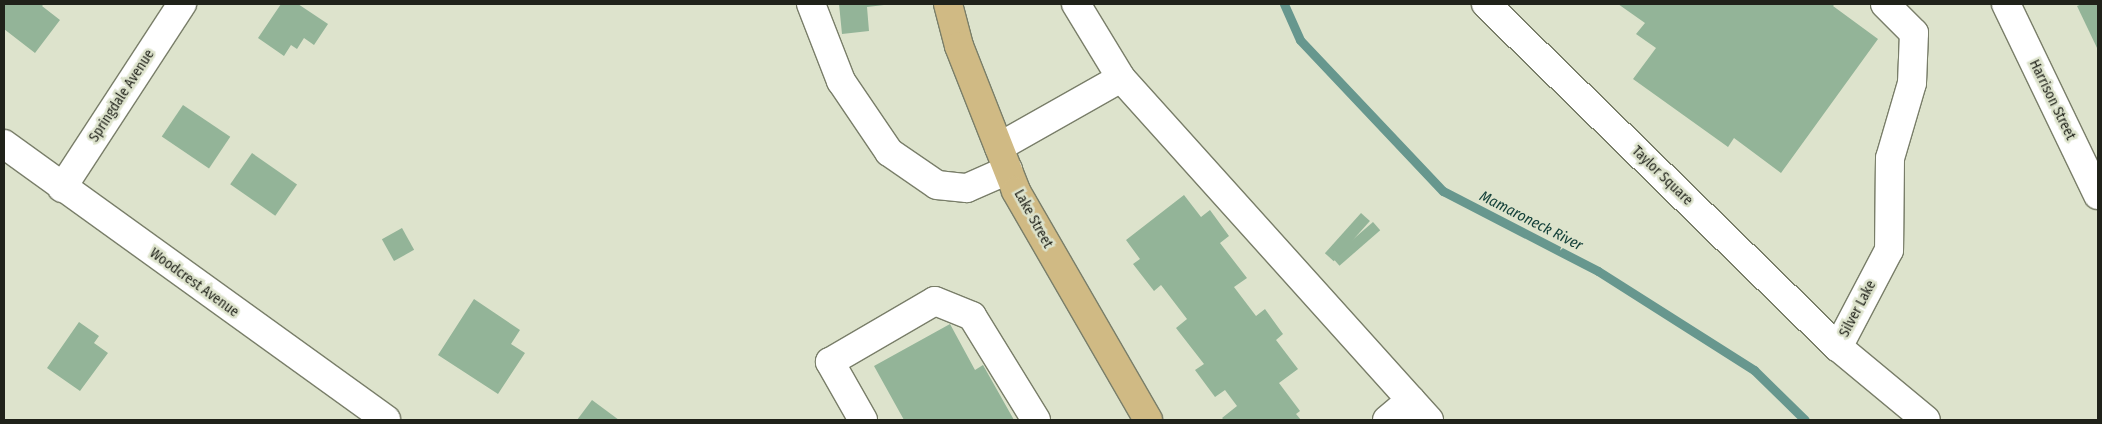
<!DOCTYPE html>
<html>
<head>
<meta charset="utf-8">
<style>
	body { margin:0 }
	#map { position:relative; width:2102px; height:424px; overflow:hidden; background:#dde3cc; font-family:"Fira Sans Condensed",sans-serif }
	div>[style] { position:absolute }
	.stream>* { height:9px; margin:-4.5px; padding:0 4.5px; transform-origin:4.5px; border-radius:4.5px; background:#67978e }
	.building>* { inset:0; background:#93b498; transform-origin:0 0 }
	.roads { filter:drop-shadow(1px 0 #797e69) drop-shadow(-1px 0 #797e69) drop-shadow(0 1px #797e69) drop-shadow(0 -1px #797e69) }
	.minor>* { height:28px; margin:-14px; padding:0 14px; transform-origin:14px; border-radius:14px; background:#fff }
	.major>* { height:28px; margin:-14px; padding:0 14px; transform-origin:14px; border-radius:14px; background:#d0ba84 }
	span { translate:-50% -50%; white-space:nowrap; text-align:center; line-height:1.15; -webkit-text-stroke:5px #dde3cc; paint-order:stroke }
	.street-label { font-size:14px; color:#20221a }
	.water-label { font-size:15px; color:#14413a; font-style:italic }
	.frame { position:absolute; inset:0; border:5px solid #20221a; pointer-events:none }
</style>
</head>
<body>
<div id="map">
	<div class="stream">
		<i style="left:1284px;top:4px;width:39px;rotate:66deg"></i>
		<i style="left:1300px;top:40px;width:208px;rotate:46.6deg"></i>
		<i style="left:1443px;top:191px;width:174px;rotate:27.3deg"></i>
		<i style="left:1598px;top:271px;width:185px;rotate:32.4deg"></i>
		<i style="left:1754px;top:370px;width:71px;rotate:44.4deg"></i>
	</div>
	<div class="building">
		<i style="clip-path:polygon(4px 4px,44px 4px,42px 6px,60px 20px,35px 53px,4px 29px)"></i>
		<i style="clip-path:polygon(281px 4px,298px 4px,328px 24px,314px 45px,304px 38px,297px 49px,291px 45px,284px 56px,258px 38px)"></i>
		<i style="clip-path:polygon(839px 4px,884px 4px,884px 5px,867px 7px,869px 31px,842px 34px)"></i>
		<i style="clip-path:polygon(1618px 4px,1835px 4px,1833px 6px,1878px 39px,1781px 173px,1734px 138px,1728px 147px,1633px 79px,1656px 48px,1636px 34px,1645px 23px)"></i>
		<i style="clip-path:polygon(2082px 4px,2098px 4px,2098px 50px,2077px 6px)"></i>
		<i style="left:183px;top:105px;width:57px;height:38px;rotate:34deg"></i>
		<i style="left:252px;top:153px;width:55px;height:38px;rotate:35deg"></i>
		<i style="clip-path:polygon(1184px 195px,1201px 217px,1210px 210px,1229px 236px,1220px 243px,1247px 278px,1234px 287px,1256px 316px,1265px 309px,1283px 334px,1276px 340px,1298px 369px,1279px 383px,1300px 411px,1296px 414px,1301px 420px,1224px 420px,1222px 418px,1237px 406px,1225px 390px,1215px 397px,1195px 370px,1204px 364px,1176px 328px,1187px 319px,1161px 285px,1154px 291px,1133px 264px,1140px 259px,1126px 240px)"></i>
		<i style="left:1361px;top:213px;width:12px;height:54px;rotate:42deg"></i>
		<i style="left:1373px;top:222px;width:11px;height:54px;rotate:49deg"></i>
		<i style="left:402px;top:228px;width:25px;height:23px;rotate:61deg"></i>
		<i style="clip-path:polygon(474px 299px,520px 330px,511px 344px,525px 353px,498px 394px,438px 355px)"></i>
		<i style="clip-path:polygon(79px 322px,99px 336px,94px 343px,108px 353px,80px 391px,47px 368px)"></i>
		<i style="clip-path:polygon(950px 324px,975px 370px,983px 365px,1014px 420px,904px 420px,874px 366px)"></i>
		<i style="clip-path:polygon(592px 400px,619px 420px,577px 420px)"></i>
	</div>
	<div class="roads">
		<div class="minor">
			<i style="left:811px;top:4px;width:83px;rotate:68.7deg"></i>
			<i style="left:841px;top:81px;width:86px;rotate:55.9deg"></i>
			<i style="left:889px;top:152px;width:58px;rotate:34.5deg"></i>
			<i style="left:937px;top:185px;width:30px;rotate:6deg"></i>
			<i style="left:967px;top:188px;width:45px;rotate:-23.7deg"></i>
			<i style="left:1076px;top:4px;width:87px;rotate:58.7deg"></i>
			<i style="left:1121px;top:78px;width:433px;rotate:48deg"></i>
			<i style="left:1486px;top:4px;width:491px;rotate:44.3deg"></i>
			<i style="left:1885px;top:4px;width:41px;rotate:45deg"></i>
			<i style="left:1914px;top:33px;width:50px;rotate:92.3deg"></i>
			<i style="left:1912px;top:83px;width:78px;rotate:106.3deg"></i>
			<i style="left:1890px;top:158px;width:92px;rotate:90.6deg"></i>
			<i style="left:1889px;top:250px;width:110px;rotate:117.7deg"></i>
			<i style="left:1838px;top:347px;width:114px;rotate:39.7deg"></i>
			<i style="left:2006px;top:4px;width:212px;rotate:64.3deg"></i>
			<i style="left:4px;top:144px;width:471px;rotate:35.8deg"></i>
			<i style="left:999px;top:147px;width:140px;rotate:-29.5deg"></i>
			<i style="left:62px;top:188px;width:220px;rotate:-56.9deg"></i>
			<i style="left:863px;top:420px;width:67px;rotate:-119.6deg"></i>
			<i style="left:830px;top:362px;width:121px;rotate:-30.2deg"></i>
			<i style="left:935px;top:301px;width:40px;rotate:22deg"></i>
			<i style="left:972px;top:316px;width:122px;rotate:58.4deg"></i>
			<i style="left:1387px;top:420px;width:31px;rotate:-40deg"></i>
			<i style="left:1411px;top:400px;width:27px;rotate:48deg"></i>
		</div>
		<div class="major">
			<i style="left:948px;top:4px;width:43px;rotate:75.3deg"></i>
			<i style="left:959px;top:46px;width:156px;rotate:68.5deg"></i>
			<i style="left:1016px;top:191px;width:264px;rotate:60deg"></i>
		</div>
	</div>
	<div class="street-label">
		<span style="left:122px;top:96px;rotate:-57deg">Springdale Avenue</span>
		<span style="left:2052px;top:100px;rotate:64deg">Harrison Street</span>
		<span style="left:1662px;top:176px;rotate:44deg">Taylor Square</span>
		<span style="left:1033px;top:219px;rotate:61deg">Lake Street</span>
		<span style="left:194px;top:283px;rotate:36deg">Woodcrest Avenue</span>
		<span style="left:1858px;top:309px;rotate:-62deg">Silver Lake</span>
	</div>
	<div class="water-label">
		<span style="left:1531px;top:221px;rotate:27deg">Mamaroneck River</span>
	</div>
	<div class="frame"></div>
</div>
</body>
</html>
